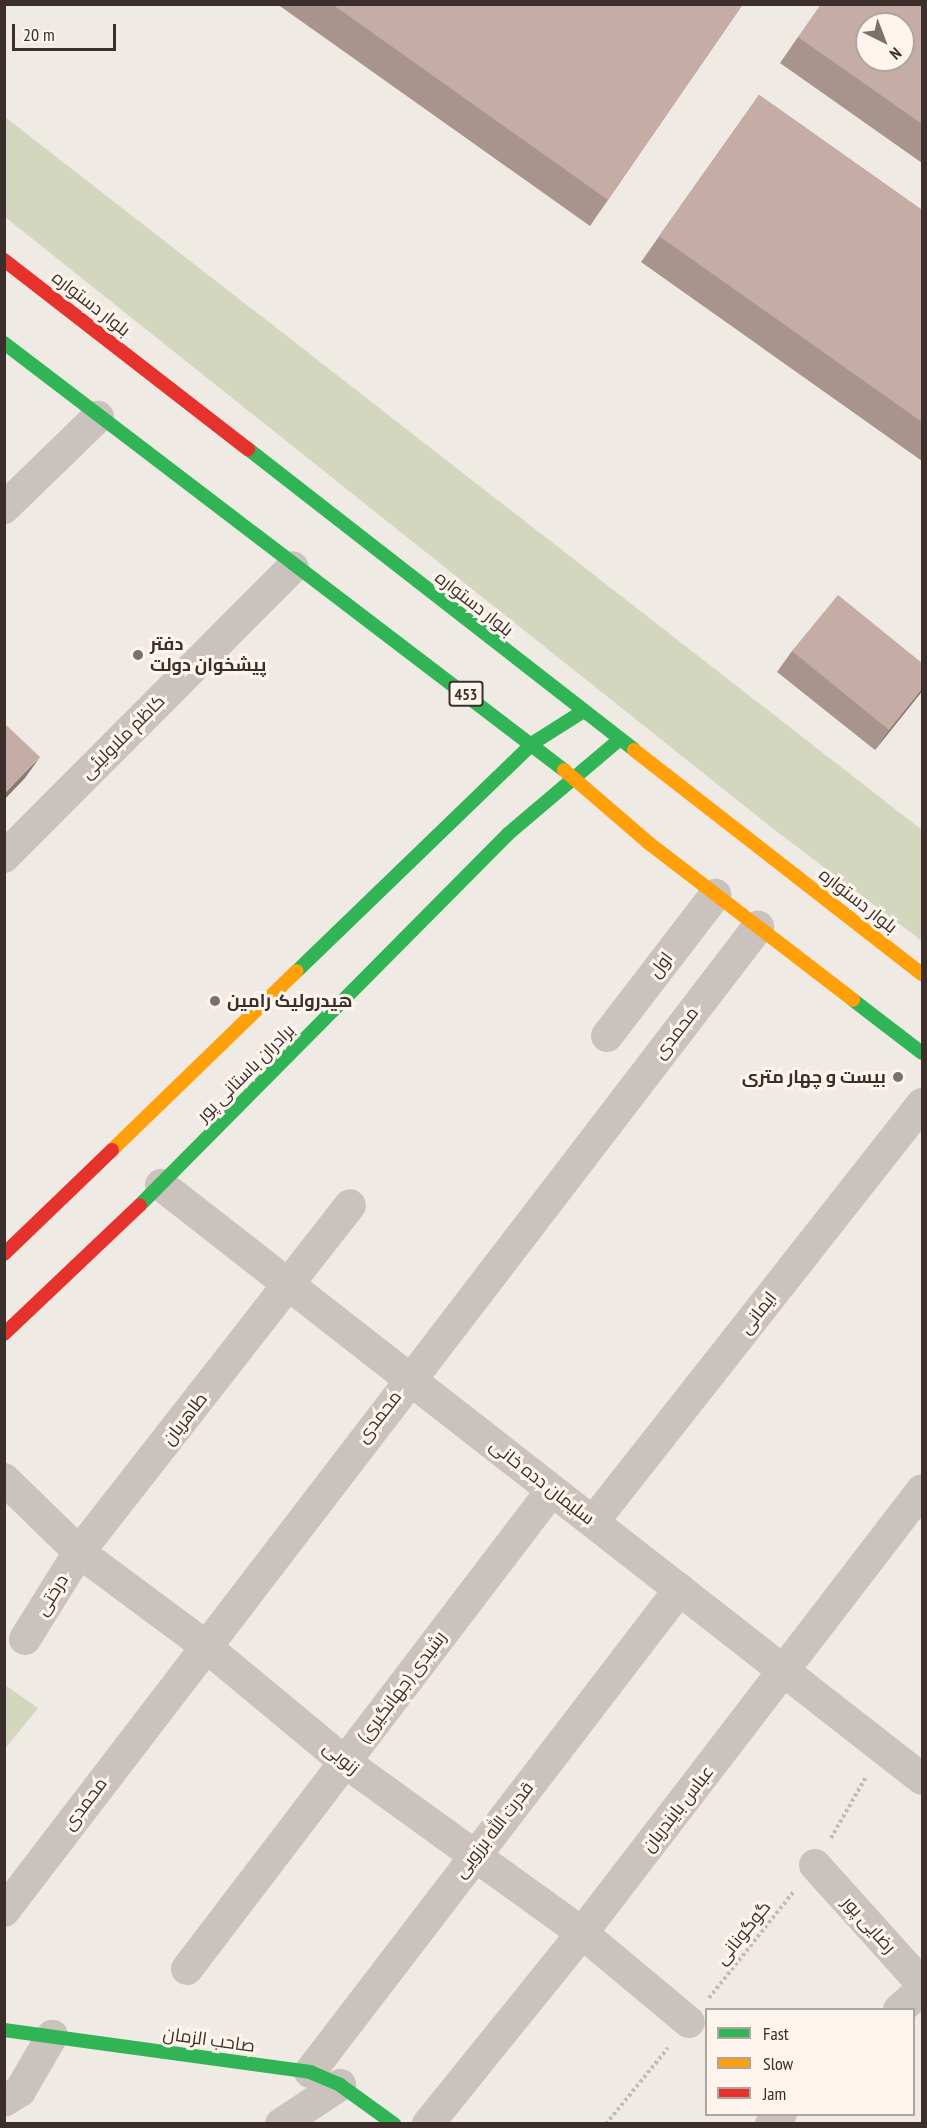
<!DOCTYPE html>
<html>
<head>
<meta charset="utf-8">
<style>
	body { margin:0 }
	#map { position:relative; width:927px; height:2128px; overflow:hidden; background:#f0eae4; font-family:"PT Sans Narrow",Cairo,sans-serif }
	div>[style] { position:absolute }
	.green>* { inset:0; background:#d3d7bd }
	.path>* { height:4px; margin-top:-2px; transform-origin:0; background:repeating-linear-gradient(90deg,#c2bab5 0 3px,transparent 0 6px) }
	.street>* { height:32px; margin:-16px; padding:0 16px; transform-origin:16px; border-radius:16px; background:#cac2bc }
	.fast>* { height:14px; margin:-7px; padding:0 7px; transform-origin:7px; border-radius:7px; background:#30b455 }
	.slow>* { height:14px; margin:-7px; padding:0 7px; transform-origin:7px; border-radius:7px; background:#ff9f0a }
	.jam>* { height:14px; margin:-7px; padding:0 7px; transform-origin:7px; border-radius:7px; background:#e5322d }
	.wall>* { inset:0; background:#a9948d }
	.shaded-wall>* { inset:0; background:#8a7873 }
	.building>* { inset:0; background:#c5aca4 }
	.dots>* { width:16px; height:16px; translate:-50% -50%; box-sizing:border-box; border:3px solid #fcf4ed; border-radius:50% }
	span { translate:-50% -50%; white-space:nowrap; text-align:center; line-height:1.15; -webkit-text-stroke:6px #fcf4ed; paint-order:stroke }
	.shield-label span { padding:2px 4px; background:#fcf4ed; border:2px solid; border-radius:4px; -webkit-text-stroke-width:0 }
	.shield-label { font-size:16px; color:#3c2e2a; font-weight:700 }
	.street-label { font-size:18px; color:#3c2e2a }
	.poi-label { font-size:18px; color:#3c2e2a; font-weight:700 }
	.left { translate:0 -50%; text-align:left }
	.right { translate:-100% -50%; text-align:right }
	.frame { position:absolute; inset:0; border:6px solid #3c2e2a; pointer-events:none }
	.legend { position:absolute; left:705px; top:2008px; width:210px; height:108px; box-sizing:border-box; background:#fcf4ed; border:2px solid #afa59f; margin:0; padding:8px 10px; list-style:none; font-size:18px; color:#3c2e2a }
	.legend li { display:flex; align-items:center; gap:12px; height:30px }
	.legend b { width:30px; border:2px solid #afa59f }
	.north { position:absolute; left:855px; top:12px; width:60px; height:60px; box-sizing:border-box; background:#fcf4ed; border:2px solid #afa59f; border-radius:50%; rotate:138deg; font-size:16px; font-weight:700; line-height:24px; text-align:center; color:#3c2e2a }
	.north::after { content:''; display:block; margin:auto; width:21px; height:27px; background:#7b706b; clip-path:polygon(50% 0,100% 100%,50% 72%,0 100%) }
	.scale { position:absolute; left:12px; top:24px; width:104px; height:27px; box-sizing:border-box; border:3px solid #3c2e2a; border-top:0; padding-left:8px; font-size:18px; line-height:21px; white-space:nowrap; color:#3c2e2a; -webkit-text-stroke:4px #fcf4ed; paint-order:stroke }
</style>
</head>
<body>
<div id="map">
	<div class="green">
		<i style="clip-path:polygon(5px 117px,922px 830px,922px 941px,776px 831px,5px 217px)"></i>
		<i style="clip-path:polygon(5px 1685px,38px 1708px,5px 1749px)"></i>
	</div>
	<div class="path">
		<i style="left:831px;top:1838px;width:70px;rotate:-60.2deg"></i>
		<i style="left:709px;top:1998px;width:137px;rotate:-51.5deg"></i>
		<i style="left:606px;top:2124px;width:98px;rotate:-50.8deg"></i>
	</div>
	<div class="street">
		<i style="left:4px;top:508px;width:131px;rotate:-44.1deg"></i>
		<i style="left:4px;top:857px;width:409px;rotate:-45.1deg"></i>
		<i style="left:607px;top:1036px;width:178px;rotate:-52.5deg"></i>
		<i style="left:161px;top:1185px;width:965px;rotate:37.97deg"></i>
		<i style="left:4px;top:1479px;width:105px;rotate:44.2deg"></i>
		<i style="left:79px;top:1552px;width:156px;rotate:36.6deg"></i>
		<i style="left:204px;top:1645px;width:183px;rotate:39.7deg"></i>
		<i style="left:345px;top:1762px;width:292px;rotate:35.8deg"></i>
		<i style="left:582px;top:1933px;width:139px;rotate:39.8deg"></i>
		<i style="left:593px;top:1522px;width:532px;rotate:-51.79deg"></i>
		<i style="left:25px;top:1639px;width:102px;rotate:-58.2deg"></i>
		<i style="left:79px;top:1552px;width:440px;rotate:-52deg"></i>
		<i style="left:815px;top:1865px;width:160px;rotate:48deg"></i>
		<i style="left:4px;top:1911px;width:1240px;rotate:-52.54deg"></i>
		<i style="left:187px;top:1969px;width:602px;rotate:-52.69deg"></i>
		<i style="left:899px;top:2010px;width:31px;rotate:-42deg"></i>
		<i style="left:310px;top:2072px;width:608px;rotate:-52.55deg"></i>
		<i style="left:4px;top:2101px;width:19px;rotate:-32deg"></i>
		<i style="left:20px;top:2091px;width:64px;rotate:-59.8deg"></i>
		<i style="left:281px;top:2124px;width:71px;rotate:-33.5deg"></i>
		<i style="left:428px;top:2124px;width:245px;rotate:-51.1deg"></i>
		<i style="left:582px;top:1933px;width:558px;rotate:-52.49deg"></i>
		<i style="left:771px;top:2124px;width:14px;rotate:-45deg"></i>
	</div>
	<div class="fast">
		<i style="left:4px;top:343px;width:704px;rotate:37.33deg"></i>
		<i style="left:248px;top:449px;width:489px;rotate:37.9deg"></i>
		<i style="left:297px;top:971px;width:328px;rotate:-44deg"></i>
		<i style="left:533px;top:743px;width:58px;rotate:-32.3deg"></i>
		<i style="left:853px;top:1000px;width:87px;rotate:37.5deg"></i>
		<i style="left:140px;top:1205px;width:523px;rotate:-45.23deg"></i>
		<i style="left:508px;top:834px;width:145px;rotate:-40.3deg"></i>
		<i style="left:4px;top:2030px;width:309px;rotate:7.8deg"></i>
		<i style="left:310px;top:2072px;width:33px;rotate:23deg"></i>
		<i style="left:340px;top:2085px;width:67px;rotate:35.8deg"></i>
	</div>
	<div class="slow">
		<i style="left:634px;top:750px;width:365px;rotate:37.9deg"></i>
		<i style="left:564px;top:770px;width:113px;rotate:40.7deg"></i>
		<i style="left:650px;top:844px;width:256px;rotate:37.5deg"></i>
		<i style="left:112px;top:1150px;width:257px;rotate:-44.1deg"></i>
	</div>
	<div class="jam">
		<i style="left:4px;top:260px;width:309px;rotate:37.8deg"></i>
		<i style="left:4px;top:1254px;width:150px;rotate:-43.9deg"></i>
		<i style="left:4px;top:1334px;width:187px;rotate:-43.5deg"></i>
	</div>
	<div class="wall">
		<i style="clip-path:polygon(277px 4px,743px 4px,590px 226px)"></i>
		<i style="clip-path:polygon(922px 4px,922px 163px,780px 63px,798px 37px)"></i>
		<i style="clip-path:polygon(759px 95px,922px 210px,922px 461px,641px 262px)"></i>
		<i style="clip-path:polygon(792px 651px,922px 663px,922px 691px,875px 750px,777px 672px)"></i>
	</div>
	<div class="shaded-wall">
		<i style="clip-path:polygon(922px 689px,922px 691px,920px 694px,875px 750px,889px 730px)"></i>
		<i style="clip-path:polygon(40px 757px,25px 778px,4px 800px,4px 794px)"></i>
	</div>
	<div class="building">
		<i style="clip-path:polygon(332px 4px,743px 4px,608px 200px)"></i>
		<i style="clip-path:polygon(evenodd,821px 4px,922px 4px,922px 124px,798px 37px,821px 4px,867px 24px,903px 24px,903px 60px,867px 60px,867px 24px)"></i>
		<i style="clip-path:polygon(759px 95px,922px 210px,922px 422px,659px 236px)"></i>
		<i style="clip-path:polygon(838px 595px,922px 663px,922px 689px,889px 730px,792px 651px)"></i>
		<i style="clip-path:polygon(4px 723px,40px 757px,4px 794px)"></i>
	</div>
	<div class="dots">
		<i style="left:138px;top:655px;background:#7b706b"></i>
		<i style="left:215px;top:1001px;background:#7b706b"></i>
		<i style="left:898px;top:1077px;background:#7b706b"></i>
	</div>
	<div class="shield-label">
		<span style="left:466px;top:694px">453</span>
	</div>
	<div class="street-label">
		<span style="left:91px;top:304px;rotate:38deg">بلوار دستواره</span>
		<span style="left:474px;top:604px;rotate:38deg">بلوار دستواره</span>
		<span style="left:123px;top:737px;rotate:-45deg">کاظم ملاولیئی</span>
		<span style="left:858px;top:901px;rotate:38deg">بلوار دستواره</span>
		<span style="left:661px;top:965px;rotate:-53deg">اول</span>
		<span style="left:676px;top:1033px;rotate:-52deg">محمدی</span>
		<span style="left:246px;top:1073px;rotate:-45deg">برادران باستانی پور</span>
		<span style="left:758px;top:1313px;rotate:-52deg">ایمانی</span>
		<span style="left:379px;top:1417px;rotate:-52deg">محمدی</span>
		<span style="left:185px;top:1419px;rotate:-52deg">طاهریان</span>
		<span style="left:542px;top:1482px;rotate:38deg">سلیمان دده خانی</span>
		<span style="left:52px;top:1595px;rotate:-58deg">درختی</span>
		<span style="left:402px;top:1687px;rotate:-53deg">رشیدی (جهانگیری)</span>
		<span style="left:341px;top:1758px;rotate:39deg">زنوبی</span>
		<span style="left:85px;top:1804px;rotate:-53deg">محمدی</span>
		<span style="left:678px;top:1809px;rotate:-52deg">عباس بایندریان</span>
		<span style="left:494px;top:1830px;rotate:-52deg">قدرت الله برزویی</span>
		<span style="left:869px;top:1925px;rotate:48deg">رضایی پور</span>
		<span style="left:743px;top:1933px;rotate:-51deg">گوگونانی</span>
		<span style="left:209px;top:2040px;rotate:8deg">صاحب الزمان</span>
	</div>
	<div class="poi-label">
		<span class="left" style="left:150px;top:655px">دفتر<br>پیشخوان دولت</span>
		<span class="left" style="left:227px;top:1001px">هیدرولیک رامین</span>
		<span class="right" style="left:886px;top:1077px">بیست و چهار متری</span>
	</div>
	<div class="frame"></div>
	<ul class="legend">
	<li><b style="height:8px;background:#30b455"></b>Fast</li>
	<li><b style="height:8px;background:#ff9f0a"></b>Slow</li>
	<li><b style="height:8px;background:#e5322d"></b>Jam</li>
	</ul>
	<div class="north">N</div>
	<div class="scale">20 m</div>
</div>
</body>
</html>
